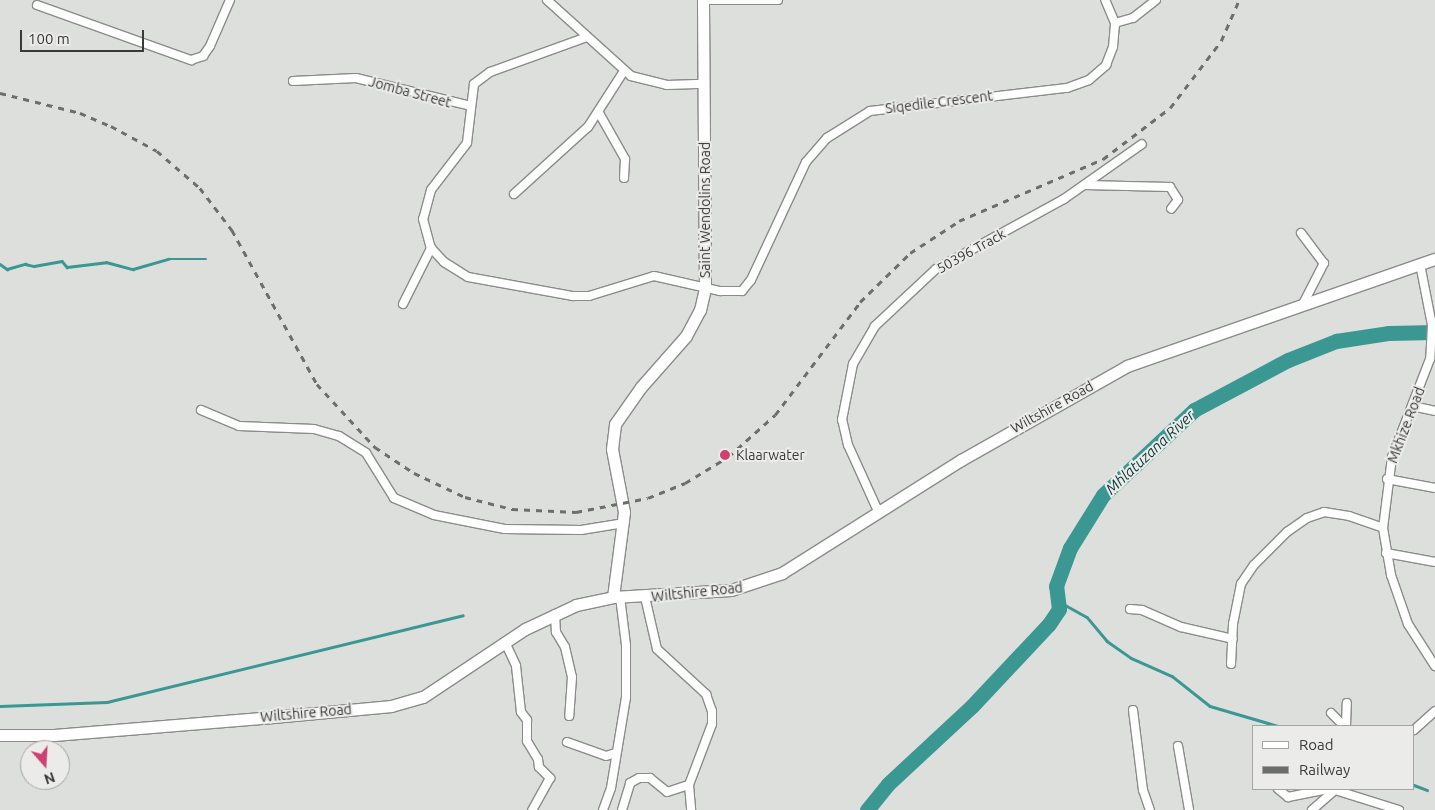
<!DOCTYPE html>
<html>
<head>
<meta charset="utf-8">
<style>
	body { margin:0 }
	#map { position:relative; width:1435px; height:810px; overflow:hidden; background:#dddfdd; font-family:Ubuntu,sans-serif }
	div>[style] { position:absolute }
	.stream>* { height:2.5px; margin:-1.25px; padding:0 1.25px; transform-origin:1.25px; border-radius:1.25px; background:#3b9792 }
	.river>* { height:15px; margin:-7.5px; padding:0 7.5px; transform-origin:7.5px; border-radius:7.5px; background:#3b9792 }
	.roads { filter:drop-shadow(1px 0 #8a8c8a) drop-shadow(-1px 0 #8a8c8a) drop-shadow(0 1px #8a8c8a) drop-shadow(0 -1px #8a8c8a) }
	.street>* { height:8px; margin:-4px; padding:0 4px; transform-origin:4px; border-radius:4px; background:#fff }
	.secondary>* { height:11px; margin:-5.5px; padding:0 5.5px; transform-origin:5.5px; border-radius:5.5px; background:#fff }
	.rail>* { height:2.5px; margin-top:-1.25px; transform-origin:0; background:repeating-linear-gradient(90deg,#6c6e6c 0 6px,transparent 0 12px) }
	.dots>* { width:14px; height:14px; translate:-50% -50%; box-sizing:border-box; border:2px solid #ebecea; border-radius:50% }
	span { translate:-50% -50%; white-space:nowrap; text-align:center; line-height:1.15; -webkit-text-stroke:4px #ebecea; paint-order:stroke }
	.street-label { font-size:14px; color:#383938 }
	.poi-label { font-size:14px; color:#383938 }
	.left { translate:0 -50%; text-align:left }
	.water-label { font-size:15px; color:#0b3735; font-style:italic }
	.legend { position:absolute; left:1252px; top:725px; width:162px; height:65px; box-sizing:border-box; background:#ebecea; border:1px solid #a3a4a3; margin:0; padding:6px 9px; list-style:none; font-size:15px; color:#383938 }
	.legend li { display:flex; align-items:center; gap:10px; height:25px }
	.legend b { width:25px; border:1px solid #a3a4a3 }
	.north { position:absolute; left:20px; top:740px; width:50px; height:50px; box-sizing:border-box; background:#ebecea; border:1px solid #a3a4a3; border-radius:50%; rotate:161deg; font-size:14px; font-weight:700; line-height:20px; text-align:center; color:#383938 }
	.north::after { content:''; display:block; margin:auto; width:18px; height:22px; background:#ce4273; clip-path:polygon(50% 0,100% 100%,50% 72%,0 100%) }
	.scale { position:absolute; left:20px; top:30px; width:124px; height:22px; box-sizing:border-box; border:2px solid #383938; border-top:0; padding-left:6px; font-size:15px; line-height:18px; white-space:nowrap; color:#383938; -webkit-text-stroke:4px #ebecea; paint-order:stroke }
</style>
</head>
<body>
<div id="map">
	<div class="stream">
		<i style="left:0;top:264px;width:9px;rotate:36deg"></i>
		<i style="left:7px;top:269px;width:19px;rotate:-16deg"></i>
		<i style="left:25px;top:264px;width:9px;rotate:13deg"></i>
		<i style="left:34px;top:266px;width:28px;rotate:-10deg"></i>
		<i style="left:62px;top:261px;width:8px;rotate:50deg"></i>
		<i style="left:67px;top:267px;width:39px;rotate:-7deg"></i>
		<i style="left:106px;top:262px;width:28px;rotate:15deg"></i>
		<i style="left:133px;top:269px;width:37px;rotate:-16deg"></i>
		<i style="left:169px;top:259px;width:37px"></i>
		<i style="left:1058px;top:601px;width:33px;rotate:29deg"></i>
		<i style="left:1087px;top:617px;width:31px;rotate:50deg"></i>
		<i style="left:1107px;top:641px;width:29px;rotate:35deg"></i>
		<i style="left:1131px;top:658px;width:45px;rotate:23.7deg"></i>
		<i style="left:1172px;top:676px;width:48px;rotate:38.3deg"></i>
		<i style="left:1210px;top:706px;width:71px;rotate:16.4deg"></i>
		<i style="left:0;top:706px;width:107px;rotate:-2.1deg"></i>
		<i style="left:107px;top:702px;width:366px;rotate:-13.7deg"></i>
		<i style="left:1414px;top:785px;width:14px;rotate:21deg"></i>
	</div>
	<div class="river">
		<i style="left:867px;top:810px;width:33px;rotate:-51deg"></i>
		<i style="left:888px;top:784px;width:115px;rotate:-42.9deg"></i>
		<i style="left:972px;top:706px;width:112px;rotate:-46.8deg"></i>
		<i style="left:1049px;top:624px;width:18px;rotate:-56deg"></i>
		<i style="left:1059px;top:609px;width:23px;rotate:-97deg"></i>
		<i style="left:1056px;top:586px;width:40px;rotate:-69.8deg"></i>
		<i style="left:1070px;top:548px;width:62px;rotate:-58.1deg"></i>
		<i style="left:1103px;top:495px;width:125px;rotate:-43deg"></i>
		<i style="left:1194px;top:410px;width:106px;rotate:-28deg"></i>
		<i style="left:1288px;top:360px;width:52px;rotate:-21.6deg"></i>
		<i style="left:1336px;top:341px;width:54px;rotate:-8.6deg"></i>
		<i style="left:1389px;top:333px;width:46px;rotate:-1.2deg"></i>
	</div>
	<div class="roads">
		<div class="street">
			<i style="left:547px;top:0;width:113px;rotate:42.1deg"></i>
			<i style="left:631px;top:76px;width:37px;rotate:14deg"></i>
			<i style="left:667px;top:85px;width:37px;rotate:-2deg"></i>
			<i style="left:703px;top:0;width:75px"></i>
			<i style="left:37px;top:5px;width:164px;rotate:19.7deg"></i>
			<i style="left:191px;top:60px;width:13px;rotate:-18deg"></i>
			<i style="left:203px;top:56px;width:12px;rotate:-55deg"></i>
			<i style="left:210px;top:46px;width:50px;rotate:-66.5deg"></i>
			<i style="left:1115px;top:23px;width:19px;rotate:-16deg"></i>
			<i style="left:1133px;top:18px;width:29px;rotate:-38deg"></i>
			<i style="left:587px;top:37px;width:103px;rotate:160.2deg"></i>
			<i style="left:490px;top:72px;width:20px;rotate:143deg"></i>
			<i style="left:474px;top:84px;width:59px;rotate:96.8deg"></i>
			<i style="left:467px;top:143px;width:59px;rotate:127.5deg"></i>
			<i style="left:431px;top:190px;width:30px;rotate:105deg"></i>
			<i style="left:423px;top:219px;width:30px;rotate:75deg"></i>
			<i style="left:431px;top:248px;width:19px;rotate:47deg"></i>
			<i style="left:444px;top:262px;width:28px;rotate:32deg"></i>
			<i style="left:468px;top:277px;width:107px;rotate:10.3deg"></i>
			<i style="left:573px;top:296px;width:16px"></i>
			<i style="left:589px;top:296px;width:68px;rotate:-17.1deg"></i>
			<i style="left:654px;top:276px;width:68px;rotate:12.8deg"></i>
			<i style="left:720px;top:291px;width:22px"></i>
			<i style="left:742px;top:291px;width:14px;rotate:-51deg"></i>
			<i style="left:751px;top:280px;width:130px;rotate:-65deg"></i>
			<i style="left:806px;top:162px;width:32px;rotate:-49deg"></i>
			<i style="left:827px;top:138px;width:51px;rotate:-32.1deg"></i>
			<i style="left:870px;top:111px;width:198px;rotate:-6.7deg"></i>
			<i style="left:1067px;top:88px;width:23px;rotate:-20deg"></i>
			<i style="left:1089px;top:80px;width:23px;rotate:-41deg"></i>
			<i style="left:1106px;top:65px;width:19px;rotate:-69deg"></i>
			<i style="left:1113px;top:47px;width:24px;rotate:-85deg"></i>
			<i style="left:1115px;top:23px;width:25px;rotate:-113deg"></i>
			<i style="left:293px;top:81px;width:63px;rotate:-2.7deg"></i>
			<i style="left:356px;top:78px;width:118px;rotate:13.7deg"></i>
			<i style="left:599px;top:113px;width:53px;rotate:60.5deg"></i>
			<i style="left:625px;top:159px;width:19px;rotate:93deg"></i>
			<i style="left:1085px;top:185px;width:85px;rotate:1.3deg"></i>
			<i style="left:1170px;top:187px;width:15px;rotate:58deg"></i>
			<i style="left:1178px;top:200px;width:11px;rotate:128deg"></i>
			<i style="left:514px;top:194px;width:100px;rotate:-42.2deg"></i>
			<i style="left:588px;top:127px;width:67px;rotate:-57.3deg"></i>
			<i style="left:1301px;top:233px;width:38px;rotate:53deg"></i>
			<i style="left:1324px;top:263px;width:44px;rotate:117.1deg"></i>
			<i style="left:1420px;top:264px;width:62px;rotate:78.9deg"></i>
			<i style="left:1432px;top:325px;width:34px;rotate:93deg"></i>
			<i style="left:1430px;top:359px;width:105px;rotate:111.2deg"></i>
			<i style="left:1392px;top:457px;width:72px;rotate:97.2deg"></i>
			<i style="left:1383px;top:528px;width:48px;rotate:80.3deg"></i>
			<i style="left:1391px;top:575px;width:52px;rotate:70.9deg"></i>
			<i style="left:1408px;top:624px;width:50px;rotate:57.3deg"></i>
			<i style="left:403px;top:304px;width:63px;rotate:-63.4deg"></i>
			<i style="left:1412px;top:406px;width:24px;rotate:12deg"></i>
			<i style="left:201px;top:410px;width:41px;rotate:22.8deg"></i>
			<i style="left:239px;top:426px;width:75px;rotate:2.3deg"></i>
			<i style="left:314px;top:429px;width:26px;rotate:16deg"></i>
			<i style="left:339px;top:436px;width:32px;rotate:32deg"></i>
			<i style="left:366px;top:453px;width:53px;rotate:58.1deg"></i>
			<i style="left:394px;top:498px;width:43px;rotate:23deg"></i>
			<i style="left:434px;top:515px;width:72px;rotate:11.2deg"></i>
			<i style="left:505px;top:529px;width:76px;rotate:0.8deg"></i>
			<i style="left:581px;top:530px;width:44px;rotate:-9.2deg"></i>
			<i style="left:1387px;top:479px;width:49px;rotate:10.6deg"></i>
			<i style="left:878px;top:511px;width:72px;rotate:-114.4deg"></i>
			<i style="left:848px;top:445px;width:26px;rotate:-103deg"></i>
			<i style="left:842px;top:420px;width:57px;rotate:-78.9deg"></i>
			<i style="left:853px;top:364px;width:44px;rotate:-59.9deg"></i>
			<i style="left:875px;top:326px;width:83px;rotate:-43.1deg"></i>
			<i style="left:936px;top:269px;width:146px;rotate:-28.7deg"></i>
			<i style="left:1064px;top:199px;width:95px;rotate:-35.2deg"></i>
			<i style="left:1386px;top:553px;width:50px;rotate:10.4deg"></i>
			<i style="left:645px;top:597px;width:53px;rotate:77deg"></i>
			<i style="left:657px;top:649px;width:67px;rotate:42.6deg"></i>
			<i style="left:706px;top:694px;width:18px;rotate:71deg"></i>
			<i style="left:712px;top:711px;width:13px;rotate:90deg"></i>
			<i style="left:712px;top:724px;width:65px;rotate:110.7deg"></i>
			<i style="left:689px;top:785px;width:25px;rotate:85deg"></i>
			<i style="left:1130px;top:609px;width:12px;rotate:5deg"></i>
			<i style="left:1142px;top:610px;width:43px;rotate:23.6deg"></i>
			<i style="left:1181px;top:627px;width:53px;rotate:13deg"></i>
			<i style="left:555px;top:614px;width:18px;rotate:87deg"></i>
			<i style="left:556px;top:632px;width:17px;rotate:59deg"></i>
			<i style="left:565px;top:647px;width:31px;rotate:77deg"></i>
			<i style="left:572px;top:677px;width:39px;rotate:94deg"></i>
			<i style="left:505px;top:642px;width:26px;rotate:65deg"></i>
			<i style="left:516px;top:666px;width:46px;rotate:83.8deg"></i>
			<i style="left:521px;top:712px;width:10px;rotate:53deg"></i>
			<i style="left:527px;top:720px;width:21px;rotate:90deg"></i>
			<i style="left:527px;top:741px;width:21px;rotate:59deg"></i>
			<i style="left:538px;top:759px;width:8px;rotate:83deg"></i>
			<i style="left:539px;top:767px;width:16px;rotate:45deg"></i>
			<i style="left:550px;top:778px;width:37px;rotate:119deg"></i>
			<i style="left:1231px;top:664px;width:40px;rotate:-87.1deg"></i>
			<i style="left:1233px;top:624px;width:41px;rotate:-78.7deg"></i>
			<i style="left:1241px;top:584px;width:23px;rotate:-56deg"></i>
			<i style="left:1254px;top:565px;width:47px;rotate:-45deg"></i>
			<i style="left:1287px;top:532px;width:24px;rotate:-35deg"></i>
			<i style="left:1307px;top:518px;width:18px;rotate:-19deg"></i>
			<i style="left:1324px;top:512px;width:25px;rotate:9deg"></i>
			<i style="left:1349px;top:516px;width:36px;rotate:19deg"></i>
			<i style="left:1133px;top:710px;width:81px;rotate:82.9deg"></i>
			<i style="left:1143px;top:790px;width:21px;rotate:71deg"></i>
			<i style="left:1331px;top:713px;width:18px;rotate:45deg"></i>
			<i style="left:1346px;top:726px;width:23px;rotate:-88deg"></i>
			<i style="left:1414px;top:730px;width:28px;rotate:-42deg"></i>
			<i style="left:567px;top:742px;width:41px;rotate:19.7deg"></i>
			<i style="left:606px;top:756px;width:10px;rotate:-17deg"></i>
			<i style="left:1178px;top:746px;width:65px;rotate:80.2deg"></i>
			<i style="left:1278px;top:789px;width:13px;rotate:39deg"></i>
			<i style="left:1288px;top:797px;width:41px;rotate:-11.3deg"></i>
			<i style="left:603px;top:810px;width:23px;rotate:-70deg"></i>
			<i style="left:611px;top:788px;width:92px;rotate:-80.6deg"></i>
			<i style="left:626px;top:697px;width:52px;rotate:-90deg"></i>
			<i style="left:626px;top:645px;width:48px;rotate:-97.1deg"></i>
			<i style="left:622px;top:810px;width:28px;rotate:-73deg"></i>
			<i style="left:630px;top:783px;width:10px;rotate:-29deg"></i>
			<i style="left:639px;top:778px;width:11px"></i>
			<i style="left:650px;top:778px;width:22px;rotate:39deg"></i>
			<i style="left:667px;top:792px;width:23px;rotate:-18deg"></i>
			<i style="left:1312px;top:810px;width:30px;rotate:-41deg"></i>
			<i style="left:1335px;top:790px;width:67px;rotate:17.4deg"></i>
		</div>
		<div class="secondary">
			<i style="left:613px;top:597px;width:86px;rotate:-82.6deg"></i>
			<i style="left:624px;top:512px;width:64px;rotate:-100.8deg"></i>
			<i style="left:612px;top:449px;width:25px;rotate:-83deg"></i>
			<i style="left:615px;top:424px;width:45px;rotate:-54.9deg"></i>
			<i style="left:641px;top:387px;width:68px;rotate:-48.6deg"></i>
			<i style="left:686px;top:336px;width:30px;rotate:-62deg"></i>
			<i style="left:700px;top:310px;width:22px;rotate:-77deg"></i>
			<i style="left:705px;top:289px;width:289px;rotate:-90.4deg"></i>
			<i style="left:0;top:735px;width:54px"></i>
			<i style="left:54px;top:735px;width:220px;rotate:-4.7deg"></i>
			<i style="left:273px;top:717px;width:119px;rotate:-5.3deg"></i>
			<i style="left:391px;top:706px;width:33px;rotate:-16deg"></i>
			<i style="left:423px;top:697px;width:123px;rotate:-33.7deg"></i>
			<i style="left:525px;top:629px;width:56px;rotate:-25.2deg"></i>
			<i style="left:576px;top:605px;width:38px;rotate:-12deg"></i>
			<i style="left:613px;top:597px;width:118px;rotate:-3.4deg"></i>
			<i style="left:731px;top:590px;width:54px;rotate:-18.4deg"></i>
			<i style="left:782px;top:573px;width:212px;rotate:-32.3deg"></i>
			<i style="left:961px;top:460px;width:191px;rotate:-29.5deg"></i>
			<i style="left:1127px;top:366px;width:326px;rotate:-19.2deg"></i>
		</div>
	</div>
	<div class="rail">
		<i style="left:0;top:93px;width:82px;rotate:14deg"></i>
		<i style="left:80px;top:113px;width:34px;rotate:23deg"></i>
		<i style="left:111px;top:126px;width:52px;rotate:28.5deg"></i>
		<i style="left:157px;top:151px;width:57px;rotate:40.7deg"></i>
		<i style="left:200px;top:188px;width:53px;rotate:52.7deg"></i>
		<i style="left:232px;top:230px;width:176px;rotate:61.1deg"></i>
		<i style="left:317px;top:384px;width:86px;rotate:47.4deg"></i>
		<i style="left:375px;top:447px;width:47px;rotate:33.7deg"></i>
		<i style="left:414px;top:473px;width:56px;rotate:25.2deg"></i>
		<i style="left:465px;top:497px;width:49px;rotate:14.3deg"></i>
		<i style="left:512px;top:509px;width:64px;rotate:2.7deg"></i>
		<i style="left:576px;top:512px;width:73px;rotate:-11deg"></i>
		<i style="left:648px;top:498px;width:40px;rotate:-22deg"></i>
		<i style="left:685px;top:483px;width:50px;rotate:-31.2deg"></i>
		<i style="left:728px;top:457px;width:63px;rotate:-41.8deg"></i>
		<i style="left:775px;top:415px;width:141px;rotate:-53deg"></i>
		<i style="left:860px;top:302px;width:70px;rotate:-44.4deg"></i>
		<i style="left:910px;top:253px;width:59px;rotate:-33.1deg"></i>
		<i style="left:959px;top:221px;width:157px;rotate:-23.3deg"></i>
		<i style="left:1103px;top:159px;width:84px;rotate:-37.3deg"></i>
		<i style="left:1170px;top:108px;width:84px;rotate:-52.7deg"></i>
		<i style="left:1221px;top:41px;width:45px;rotate:-66.3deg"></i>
	</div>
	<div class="dots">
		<i style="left:725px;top:455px;background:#ce4273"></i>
	</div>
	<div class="street-label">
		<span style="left:410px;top:92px;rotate:15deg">Jomba Street</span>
		<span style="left:939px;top:102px;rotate:-7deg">Siqedile Crescent</span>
		<span style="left:705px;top:210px;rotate:-90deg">Saint Wendolins Road</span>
		<span style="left:971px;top:251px;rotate:-29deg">50396 Track</span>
		<span style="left:1052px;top:407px;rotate:-29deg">Wiltshire Road</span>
		<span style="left:1406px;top:425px;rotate:-69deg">Mkhize Road</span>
		<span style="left:697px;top:592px;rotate:-6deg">Wiltshire Road</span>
		<span style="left:306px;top:713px;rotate:-5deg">Wiltshire Road</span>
	</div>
	<div class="poi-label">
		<span class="left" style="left:736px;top:455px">Klaarwater</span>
	</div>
	<div class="water-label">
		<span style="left:1150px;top:452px;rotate:-43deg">Mhlatuzana River</span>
	</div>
	<ul class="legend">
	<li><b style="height:6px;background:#fff"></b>Road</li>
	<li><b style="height:6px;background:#6c6e6c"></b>Railway</li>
	</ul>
	<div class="north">N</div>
	<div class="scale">100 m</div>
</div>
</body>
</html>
